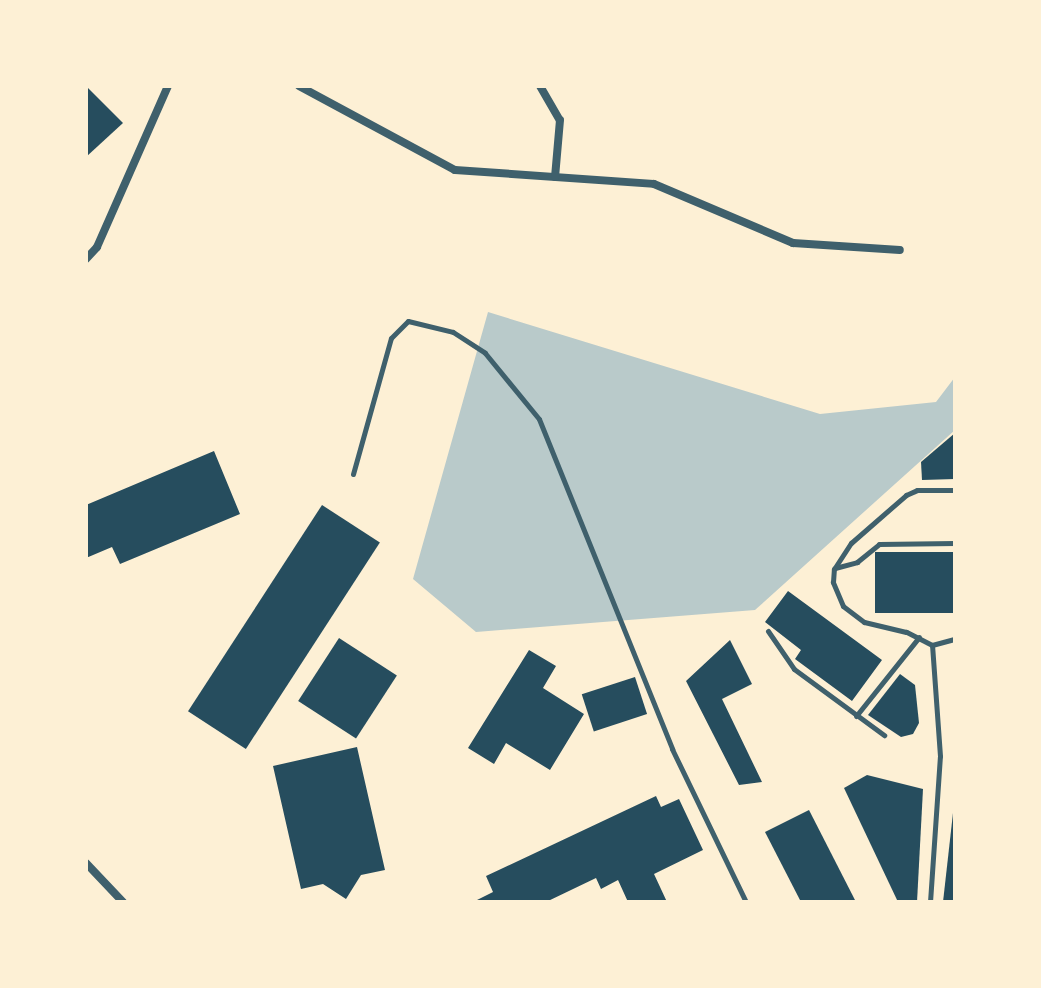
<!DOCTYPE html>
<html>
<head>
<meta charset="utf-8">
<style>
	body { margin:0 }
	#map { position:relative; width:1041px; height:988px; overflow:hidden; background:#fdf0d5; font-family:"PT Sans",sans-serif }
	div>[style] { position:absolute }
	.green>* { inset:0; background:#b9caca }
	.building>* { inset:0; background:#264d5e; transform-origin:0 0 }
	.service>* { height:5px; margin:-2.5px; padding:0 2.5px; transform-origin:2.5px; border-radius:2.5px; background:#3f606c }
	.minor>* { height:8px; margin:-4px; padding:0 4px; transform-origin:4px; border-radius:4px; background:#3f606c }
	span { translate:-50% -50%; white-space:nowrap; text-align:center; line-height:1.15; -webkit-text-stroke:8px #fdf0d5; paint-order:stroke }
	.frame { position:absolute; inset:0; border:88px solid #fdf0d5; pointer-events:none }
</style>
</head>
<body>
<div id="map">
	<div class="green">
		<i style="clip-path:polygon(488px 312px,820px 414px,936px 402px,955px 377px,955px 430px,755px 610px,476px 632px,413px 579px)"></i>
	</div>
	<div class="building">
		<i style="clip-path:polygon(86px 86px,123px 123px,86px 157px)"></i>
		<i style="clip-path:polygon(955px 433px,955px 479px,922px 480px,921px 462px)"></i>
		<i style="clip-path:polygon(214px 451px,240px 514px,120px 564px,112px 547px,86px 558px,86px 505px)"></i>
		<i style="left:322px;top:505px;width:69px;height:246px;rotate:33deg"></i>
		<i style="left:875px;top:552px;width:80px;height:61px"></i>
		<i style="clip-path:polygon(788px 591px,882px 660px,852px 701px,795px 659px,801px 650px,765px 622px)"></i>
		<i style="left:339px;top:638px;width:69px;height:75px;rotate:33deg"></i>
		<i style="clip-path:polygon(730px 640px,752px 684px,722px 699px,762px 782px,739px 785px,686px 681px)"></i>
		<i style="clip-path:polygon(529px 650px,556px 666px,543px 688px,584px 714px,550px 770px,506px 743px,494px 764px,468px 748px)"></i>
		<i style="clip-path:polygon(900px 674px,915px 685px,919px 723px,913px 734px,901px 737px,868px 715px)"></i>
		<i style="left:635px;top:677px;width:39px;height:56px;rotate:72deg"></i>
		<i style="clip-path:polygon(357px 747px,385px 870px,361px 875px,346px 899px,323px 884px,301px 889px,273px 766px)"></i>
		<i style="clip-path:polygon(867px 775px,923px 789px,917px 902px,898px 902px,844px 788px)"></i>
		<i style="clip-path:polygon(656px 796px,661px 807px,679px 799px,703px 850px,654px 874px,667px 902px,628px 902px,618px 880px,601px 889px,596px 878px,546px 902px,473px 902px,493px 892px,486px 876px)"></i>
		<i style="clip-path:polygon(809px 810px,856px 902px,801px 902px,765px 832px)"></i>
		<i style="clip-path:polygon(953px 813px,955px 902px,943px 902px)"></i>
	</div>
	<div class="service">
		<i style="left:353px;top:474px;width:141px;rotate:-74.4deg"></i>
		<i style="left:391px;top:338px;width:24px;rotate:-45deg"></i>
		<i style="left:408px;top:321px;width:46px;rotate:13.7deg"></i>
		<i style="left:453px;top:332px;width:38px;rotate:33deg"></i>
		<i style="left:485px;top:353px;width:85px;rotate:50.7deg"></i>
		<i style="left:539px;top:419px;width:356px;rotate:68deg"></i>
		<i style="left:672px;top:749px;width:170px;rotate:64.2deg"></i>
		<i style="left:835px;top:568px;width:23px;rotate:-15deg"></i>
		<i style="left:857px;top:562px;width:28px;rotate:-39deg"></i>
		<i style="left:879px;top:544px;width:76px;rotate:-0.8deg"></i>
		<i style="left:768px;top:631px;width:46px;rotate:55.6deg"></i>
		<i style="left:794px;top:669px;width:112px;rotate:36.3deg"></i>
		<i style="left:932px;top:645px;width:24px;rotate:-15deg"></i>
		<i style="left:856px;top:716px;width:101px;rotate:-51.4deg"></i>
		<i style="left:930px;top:902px;width:146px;rotate:-86.1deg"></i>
		<i style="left:940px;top:756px;width:111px;rotate:-94.1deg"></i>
		<i style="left:932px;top:645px;width:29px;rotate:-153deg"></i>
		<i style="left:906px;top:632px;width:43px;rotate:-166.6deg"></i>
		<i style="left:864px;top:622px;width:26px;rotate:-143deg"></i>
		<i style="left:843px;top:606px;width:26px;rotate:-113deg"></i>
		<i style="left:833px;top:582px;width:13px;rotate:-86deg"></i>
		<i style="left:834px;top:569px;width:31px;rotate:-57deg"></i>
		<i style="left:851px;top:543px;width:73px;rotate:-41.1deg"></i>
		<i style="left:906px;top:495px;width:12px;rotate:-24deg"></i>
		<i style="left:917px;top:490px;width:38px"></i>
	</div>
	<div class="minor">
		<i style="left:299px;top:86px;width:177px;rotate:28.3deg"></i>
		<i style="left:455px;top:170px;width:199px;rotate:4deg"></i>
		<i style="left:654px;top:184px;width:151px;rotate:23deg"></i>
		<i style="left:793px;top:243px;width:107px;rotate:3.7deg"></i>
		<i style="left:540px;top:86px;width:39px;rotate:60deg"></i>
		<i style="left:560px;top:120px;width:57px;rotate:95deg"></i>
		<i style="left:86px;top:259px;width:16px;rotate:-47deg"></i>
		<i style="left:97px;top:247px;width:176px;rotate:-66.2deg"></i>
		<i style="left:86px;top:863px;width:54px;rotate:46.5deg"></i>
	</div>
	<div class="frame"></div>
</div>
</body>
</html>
